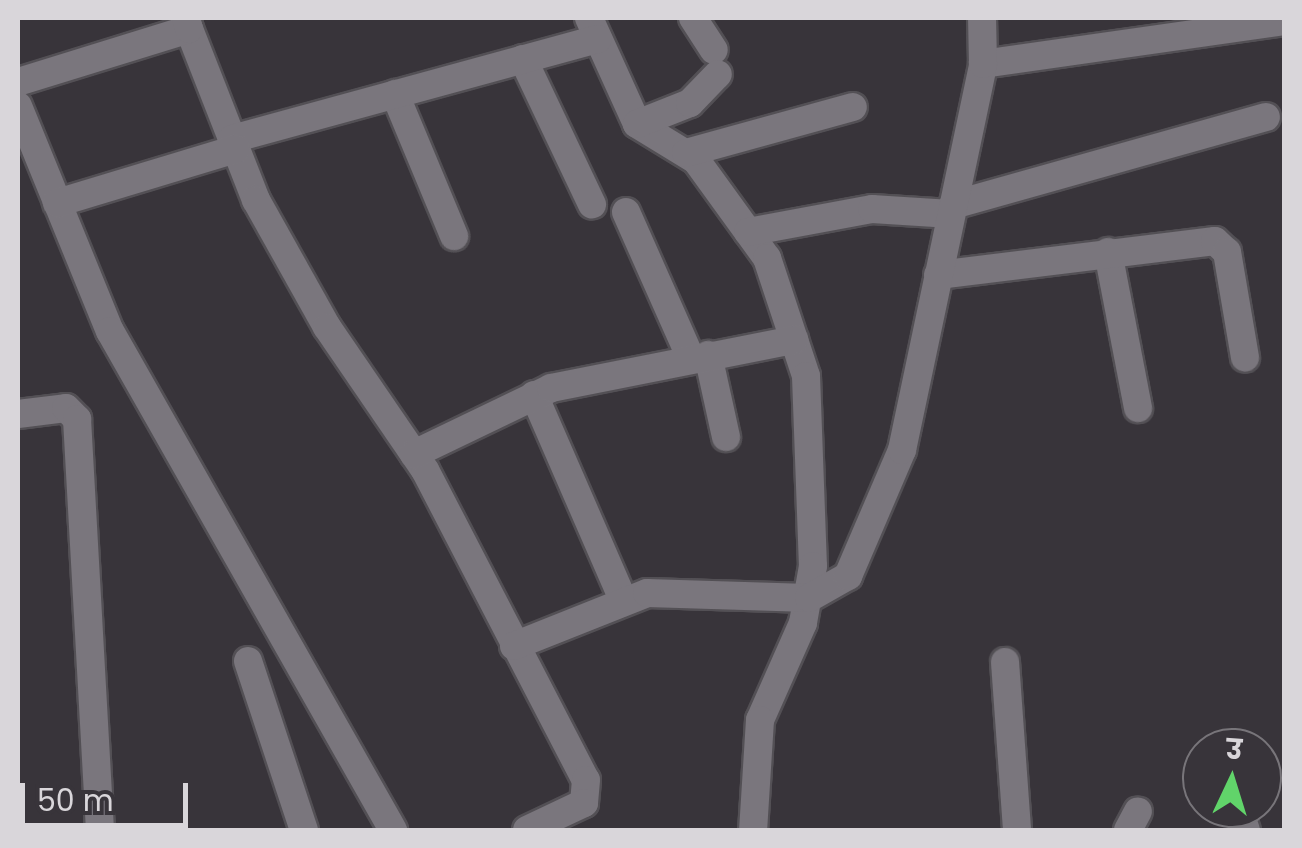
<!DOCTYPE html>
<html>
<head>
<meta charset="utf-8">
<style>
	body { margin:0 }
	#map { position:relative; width:1302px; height:848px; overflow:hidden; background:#38343a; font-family:Poppins,"Noto Sans Devanagari",sans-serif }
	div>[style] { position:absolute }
	.roads { filter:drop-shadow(2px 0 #535055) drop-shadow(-2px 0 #535055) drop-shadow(0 2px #535055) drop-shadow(0 -2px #535055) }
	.street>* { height:28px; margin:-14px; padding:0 14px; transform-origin:14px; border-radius:14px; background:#7a767d }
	span { translate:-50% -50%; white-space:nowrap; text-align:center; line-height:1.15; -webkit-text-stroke:8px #38343a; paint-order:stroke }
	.frame { position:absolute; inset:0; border:20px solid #d9d6da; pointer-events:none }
	.north { position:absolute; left:1182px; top:728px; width:100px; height:100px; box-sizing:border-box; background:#38343a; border:2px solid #78757a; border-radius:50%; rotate:4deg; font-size:28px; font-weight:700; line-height:40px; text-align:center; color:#d9d6da }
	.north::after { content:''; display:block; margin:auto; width:35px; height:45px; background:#61d46a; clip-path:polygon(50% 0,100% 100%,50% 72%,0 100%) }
	.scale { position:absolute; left:20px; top:783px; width:168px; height:45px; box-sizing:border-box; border:5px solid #d9d6da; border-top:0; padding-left:12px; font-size:30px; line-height:35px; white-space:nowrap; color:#d9d6da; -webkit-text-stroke:8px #38343a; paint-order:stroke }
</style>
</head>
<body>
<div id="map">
	<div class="roads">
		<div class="street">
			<i style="left:589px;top:18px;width:116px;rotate:65.6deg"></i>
			<i style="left:637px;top:124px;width:69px;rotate:31.4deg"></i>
			<i style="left:696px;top:160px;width:121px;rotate:54.1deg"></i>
			<i style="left:767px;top:258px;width:124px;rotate:71.7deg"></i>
			<i style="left:806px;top:376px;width:190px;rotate:87.9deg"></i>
			<i style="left:813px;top:566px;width:58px;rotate:100deg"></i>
			<i style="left:803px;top:623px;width:106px;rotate:113.9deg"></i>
			<i style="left:760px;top:720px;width:110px;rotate:93.6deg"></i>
			<i style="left:693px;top:18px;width:38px;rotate:57deg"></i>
			<i style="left:189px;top:29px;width:184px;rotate:68.6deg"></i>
			<i style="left:256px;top:200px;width:145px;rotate:60.8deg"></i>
			<i style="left:327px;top:327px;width:173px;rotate:55.6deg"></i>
			<i style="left:425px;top:470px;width:349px;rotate:62.6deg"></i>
			<i style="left:586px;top:780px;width:23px;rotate:95deg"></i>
			<i style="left:584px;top:803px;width:63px;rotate:154.7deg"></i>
			<i style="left:523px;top:59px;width:161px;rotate:64.6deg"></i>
			<i style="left:983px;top:64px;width:304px;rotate:-8.1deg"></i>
			<i style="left:18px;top:82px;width:179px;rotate:-17.2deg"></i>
			<i style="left:189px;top:29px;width:11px;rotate:-105deg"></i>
			<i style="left:395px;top:94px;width:154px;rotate:67.4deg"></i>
			<i style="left:18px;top:106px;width:243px;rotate:67.8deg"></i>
			<i style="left:110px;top:331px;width:574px;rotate:60.44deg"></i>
			<i style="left:637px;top:124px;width:57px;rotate:-21.6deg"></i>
			<i style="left:690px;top:103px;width:40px;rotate:-46deg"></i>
			<i style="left:232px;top:139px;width:379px;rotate:-15.3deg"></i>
			<i style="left:686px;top:153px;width:173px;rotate:-15.4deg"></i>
			<i style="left:57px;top:203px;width:187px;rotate:-16.8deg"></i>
			<i style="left:953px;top:205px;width:325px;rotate:-15.7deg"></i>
			<i style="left:626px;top:212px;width:161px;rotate:66.1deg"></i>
			<i style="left:748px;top:232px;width:126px;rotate:-10.5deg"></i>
			<i style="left:872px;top:209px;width:79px;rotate:3.6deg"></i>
			<i style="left:1108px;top:252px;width:159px;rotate:79.1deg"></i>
			<i style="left:938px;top:275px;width:279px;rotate:-7deg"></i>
			<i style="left:1215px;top:241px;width:16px;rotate:43deg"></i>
			<i style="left:1227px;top:252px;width:107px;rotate:80.3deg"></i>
			<i style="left:708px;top:355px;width:84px;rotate:77.6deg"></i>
			<i style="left:534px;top:395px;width:223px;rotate:66.5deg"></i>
			<i style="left:18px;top:414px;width:48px;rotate:-7.1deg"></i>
			<i style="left:66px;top:408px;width:16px;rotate:45deg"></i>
			<i style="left:77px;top:419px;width:412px;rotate:86.8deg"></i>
			<i style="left:414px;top:454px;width:152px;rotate:-25.7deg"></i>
			<i style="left:551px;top:388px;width:248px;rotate:-11.2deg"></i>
			<i style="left:514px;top:646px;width:143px;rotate:-21.7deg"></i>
			<i style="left:647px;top:593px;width:162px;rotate:1.8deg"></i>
			<i style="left:809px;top:598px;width:45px;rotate:-29.4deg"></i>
			<i style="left:848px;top:576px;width:137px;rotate:-66.8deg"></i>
			<i style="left:902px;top:450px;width:394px;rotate:-78.1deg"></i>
			<i style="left:983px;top:64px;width:46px;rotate:-91.2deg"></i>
			<i style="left:248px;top:661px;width:178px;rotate:71.7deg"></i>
			<i style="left:1005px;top:662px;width:168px;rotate:85.9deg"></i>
			<i style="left:1240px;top:813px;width:18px;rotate:71deg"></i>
			<i style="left:1128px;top:830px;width:21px;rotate:-62deg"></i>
		</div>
	</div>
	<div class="frame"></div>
	<div class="north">उ</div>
	<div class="scale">50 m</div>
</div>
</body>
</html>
